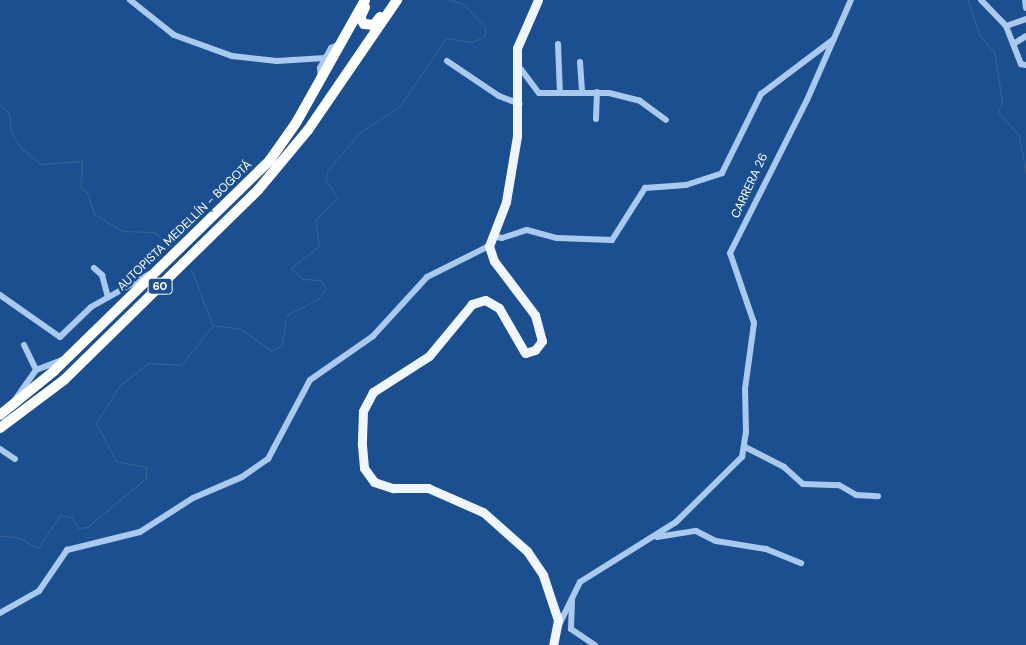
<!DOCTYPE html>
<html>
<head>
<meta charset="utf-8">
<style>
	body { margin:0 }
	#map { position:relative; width:1026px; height:645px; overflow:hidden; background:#1b4f8f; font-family:"DM Sans",sans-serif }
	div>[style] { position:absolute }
	.stream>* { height:1px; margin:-0.5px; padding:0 0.5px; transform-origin:0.5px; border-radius:0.5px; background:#3c6290 }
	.minor>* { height:6px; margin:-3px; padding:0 3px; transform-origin:3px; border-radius:3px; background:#a9c9ee }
	.major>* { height:9px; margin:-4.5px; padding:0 4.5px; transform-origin:4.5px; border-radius:4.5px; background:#f0f6ff }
	.highway>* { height:10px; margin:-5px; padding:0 5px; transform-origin:5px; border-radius:5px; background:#fff }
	span { translate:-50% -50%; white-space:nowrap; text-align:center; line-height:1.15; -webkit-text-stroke:5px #1b4f8f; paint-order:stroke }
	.shield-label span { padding:1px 4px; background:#1b4f8f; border:1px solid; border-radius:4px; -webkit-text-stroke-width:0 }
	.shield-label { font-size:11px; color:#fff; font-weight:700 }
	.street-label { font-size:12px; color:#fff }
</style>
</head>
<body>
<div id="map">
	<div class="stream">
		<i style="left:968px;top:0;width:38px;rotate:72deg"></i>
		<i style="left:980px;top:36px;width:21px;rotate:49deg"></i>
		<i style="left:994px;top:52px;width:50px;rotate:80.7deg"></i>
		<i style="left:1002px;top:101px;width:12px;rotate:110deg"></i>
		<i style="left:998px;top:112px;width:31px;rotate:48deg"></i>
		<i style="left:1019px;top:135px;width:40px;rotate:80deg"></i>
		<i style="left:0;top:105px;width:12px;rotate:42deg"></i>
		<i style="left:9px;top:113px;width:19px;rotate:84deg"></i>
		<i style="left:11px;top:132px;width:19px;rotate:58deg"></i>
		<i style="left:21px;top:148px;width:26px;rotate:39deg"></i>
		<i style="left:41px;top:164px;width:41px;rotate:-4.2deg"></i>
		<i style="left:82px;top:161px;width:26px;rotate:94deg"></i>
		<i style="left:80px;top:187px;width:9px;rotate:36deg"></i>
		<i style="left:87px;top:192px;width:23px;rotate:72deg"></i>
		<i style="left:94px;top:214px;width:33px;rotate:31deg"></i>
		<i style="left:122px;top:231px;width:32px;rotate:2deg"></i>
		<i style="left:154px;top:232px;width:17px;rotate:40deg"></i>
		<i style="left:191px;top:269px;width:59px;rotate:69.1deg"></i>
		<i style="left:0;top:536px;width:17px;rotate:3deg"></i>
		<i style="left:17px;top:537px;width:24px;rotate:28deg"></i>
		<i style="left:38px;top:548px;width:40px;rotate:-56deg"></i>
		<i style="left:60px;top:515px;width:11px;rotate:10deg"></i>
		<i style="left:71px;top:517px;width:13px;rotate:58deg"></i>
		<i style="left:78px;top:528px;width:9px;rotate:-6deg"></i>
		<i style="left:87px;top:527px;width:77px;rotate:-39.7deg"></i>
		<i style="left:146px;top:478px;width:11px;rotate:-90deg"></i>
		<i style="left:146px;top:467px;width:31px;rotate:-169deg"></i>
		<i style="left:116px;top:461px;width:43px;rotate:-117.8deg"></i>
		<i style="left:96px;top:423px;width:45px;rotate:-57.7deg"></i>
		<i style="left:120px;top:385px;width:36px;rotate:-38deg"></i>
		<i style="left:148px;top:363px;width:33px;rotate:3deg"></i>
		<i style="left:181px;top:365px;width:51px;rotate:-51.3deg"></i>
		<i style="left:213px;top:325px;width:28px;rotate:8deg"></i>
		<i style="left:241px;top:329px;width:37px;rotate:36deg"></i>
		<i style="left:271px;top:351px;width:13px;rotate:-29deg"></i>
		<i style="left:282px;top:345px;width:30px;rotate:-82deg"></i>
		<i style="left:286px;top:315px;width:34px;rotate:-26deg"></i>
		<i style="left:317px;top:300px;width:14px;rotate:-51deg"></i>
		<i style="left:326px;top:289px;width:10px;rotate:-119deg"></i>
		<i style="left:321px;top:280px;width:19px;rotate:-177deg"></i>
		<i style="left:302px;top:279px;width:16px;rotate:-135deg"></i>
		<i style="left:291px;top:268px;width:36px;rotate:-38deg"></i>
		<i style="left:319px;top:246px;width:26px;rotate:-99deg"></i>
		<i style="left:315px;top:220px;width:32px;rotate:-46deg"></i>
		<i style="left:337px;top:197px;width:20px;rotate:-123deg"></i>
		<i style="left:326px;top:180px;width:9px;rotate:-84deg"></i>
		<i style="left:327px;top:171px;width:51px;rotate:-49.8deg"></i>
		<i style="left:360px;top:132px;width:46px;rotate:-32.7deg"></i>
		<i style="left:399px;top:107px;width:83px;rotate:-55.7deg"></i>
		<i style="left:446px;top:38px;width:26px;rotate:9deg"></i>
		<i style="left:472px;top:42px;width:14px;rotate:-25deg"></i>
		<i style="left:485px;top:36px;width:9px;rotate:-90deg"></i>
		<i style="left:485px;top:27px;width:32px;rotate:-134deg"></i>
		<i style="left:463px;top:4px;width:14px;rotate:-163deg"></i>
	</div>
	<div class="minor">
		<i style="left:130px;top:0;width:56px;rotate:38.5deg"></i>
		<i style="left:174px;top:35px;width:62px;rotate:19.9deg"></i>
		<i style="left:232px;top:56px;width:45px;rotate:6.3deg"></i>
		<i style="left:277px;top:61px;width:48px;rotate:-3.6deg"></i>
		<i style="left:981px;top:0;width:36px;rotate:46deg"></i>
		<i style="left:1006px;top:26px;width:41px;rotate:68.5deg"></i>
		<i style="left:1021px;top:64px;width:5px;rotate:11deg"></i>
		<i style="left:1025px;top:0;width:8px;rotate:83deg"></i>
		<i style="left:1006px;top:26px;width:21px;rotate:-19deg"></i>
		<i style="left:1015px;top:43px;width:13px;rotate:-32deg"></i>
		<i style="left:558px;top:44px;width:49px;rotate:87.7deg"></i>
		<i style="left:447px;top:61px;width:63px;rotate:33.9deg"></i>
		<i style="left:499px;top:96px;width:22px;rotate:21deg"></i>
		<i style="left:580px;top:62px;width:31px;rotate:86deg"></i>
		<i style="left:517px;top:64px;width:36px;rotate:53deg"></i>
		<i style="left:539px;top:93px;width:70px"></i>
		<i style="left:609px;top:93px;width:32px;rotate:14deg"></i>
		<i style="left:640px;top:101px;width:32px;rotate:36deg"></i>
		<i style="left:321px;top:78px;width:10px;rotate:-96deg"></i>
		<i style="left:320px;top:68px;width:23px;rotate:-61deg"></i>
		<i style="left:331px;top:48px;width:8px;rotate:-23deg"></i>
		<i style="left:596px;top:119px;width:27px;rotate:-88deg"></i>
		<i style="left:493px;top:236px;width:9px;rotate:13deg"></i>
		<i style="left:502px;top:238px;width:26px;rotate:-18deg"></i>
		<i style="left:527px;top:230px;width:31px;rotate:15deg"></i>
		<i style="left:557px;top:238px;width:55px;rotate:2.1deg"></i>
		<i style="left:612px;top:240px;width:62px;rotate:-57.6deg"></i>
		<i style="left:645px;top:188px;width:41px;rotate:-4.2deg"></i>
		<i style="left:686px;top:185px;width:38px;rotate:-18deg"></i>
		<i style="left:722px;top:173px;width:88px;rotate:-63.7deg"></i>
		<i style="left:761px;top:94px;width:91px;rotate:-37deg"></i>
		<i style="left:94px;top:268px;width:11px;rotate:41deg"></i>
		<i style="left:102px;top:275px;width:23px;rotate:75deg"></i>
		<i style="left:0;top:295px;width:73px;rotate:35deg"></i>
		<i style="left:60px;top:337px;width:43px;rotate:-44.1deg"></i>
		<i style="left:91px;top:307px;width:71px;rotate:-29.4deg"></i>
		<i style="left:24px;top:345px;width:28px;rotate:64deg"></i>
		<i style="left:12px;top:404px;width:42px;rotate:-54.8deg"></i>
		<i style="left:36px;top:370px;width:31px;rotate:-21deg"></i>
		<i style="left:745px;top:447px;width:44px;rotate:27.1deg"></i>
		<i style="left:784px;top:467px;width:25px;rotate:42deg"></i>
		<i style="left:803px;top:484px;width:36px;rotate:2deg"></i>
		<i style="left:839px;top:485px;width:20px;rotate:30deg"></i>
		<i style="left:856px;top:495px;width:22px;rotate:3deg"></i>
		<i style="left:0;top:449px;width:18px;rotate:34deg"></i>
		<i style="left:657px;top:537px;width:39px;rotate:-9deg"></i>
		<i style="left:696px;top:531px;width:22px;rotate:27deg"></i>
		<i style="left:716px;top:541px;width:51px;rotate:9.1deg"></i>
		<i style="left:766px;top:549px;width:38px;rotate:22deg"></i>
		<i style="left:572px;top:600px;width:29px;rotate:92deg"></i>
		<i style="left:571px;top:629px;width:29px;rotate:34deg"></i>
		<i style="left:0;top:613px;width:45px;rotate:-29.4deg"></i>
		<i style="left:39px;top:591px;width:50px;rotate:-55.7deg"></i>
		<i style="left:67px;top:550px;width:75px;rotate:-13.9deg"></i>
		<i style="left:140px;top:532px;width:63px;rotate:-32.7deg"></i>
		<i style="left:193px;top:498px;width:53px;rotate:-23.2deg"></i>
		<i style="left:242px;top:477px;width:32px;rotate:-35deg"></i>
		<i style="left:268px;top:459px;width:89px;rotate:-62deg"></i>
		<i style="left:310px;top:380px;width:77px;rotate:-34.9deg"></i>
		<i style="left:373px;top:336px;width:80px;rotate:-47.5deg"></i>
		<i style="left:427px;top:277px;width:69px;rotate:-26.6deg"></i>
		<i style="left:559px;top:625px;width:48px;rotate:-64deg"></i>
		<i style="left:580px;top:582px;width:113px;rotate:-32deg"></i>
		<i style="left:676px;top:522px;width:93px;rotate:-44.6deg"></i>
		<i style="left:742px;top:457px;width:25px;rotate:-81deg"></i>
		<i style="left:746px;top:432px;width:43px;rotate:-91.3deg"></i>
		<i style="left:745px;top:389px;width:67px;rotate:-82.2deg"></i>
		<i style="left:754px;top:323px;width:74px;rotate:-108.9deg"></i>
		<i style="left:730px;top:253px;width:171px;rotate:-63.3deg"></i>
		<i style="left:807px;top:100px;width:109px;rotate:-66.3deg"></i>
	</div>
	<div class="major">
		<i style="left:538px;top:0;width:52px;rotate:113.6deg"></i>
		<i style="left:517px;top:48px;width:88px;rotate:90deg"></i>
		<i style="left:517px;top:136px;width:67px;rotate:99.5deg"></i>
		<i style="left:506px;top:202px;width:47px;rotate:111.1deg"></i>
		<i style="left:489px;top:246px;width:16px;rotate:72deg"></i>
		<i style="left:494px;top:261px;width:68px;rotate:52.8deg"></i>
		<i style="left:535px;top:315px;width:27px;rotate:75deg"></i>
		<i style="left:542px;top:341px;width:11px;rotate:128deg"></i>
		<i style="left:535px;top:350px;width:10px;rotate:163deg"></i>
		<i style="left:525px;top:353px;width:52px;rotate:-120deg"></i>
		<i style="left:499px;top:308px;width:16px;rotate:-150deg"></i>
		<i style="left:485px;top:300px;width:14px;rotate:163deg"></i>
		<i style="left:472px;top:304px;width:67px;rotate:129.6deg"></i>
		<i style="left:429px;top:356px;width:67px;rotate:147.3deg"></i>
		<i style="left:373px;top:392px;width:21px;rotate:118deg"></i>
		<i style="left:363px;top:411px;width:34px;rotate:92deg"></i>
		<i style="left:362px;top:445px;width:23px;rotate:85deg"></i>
		<i style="left:364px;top:468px;width:17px;rotate:54deg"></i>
		<i style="left:374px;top:482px;width:20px;rotate:18deg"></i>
		<i style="left:393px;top:488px;width:35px"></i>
		<i style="left:428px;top:488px;width:60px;rotate:23.6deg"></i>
		<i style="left:483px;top:512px;width:59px;rotate:41.6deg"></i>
		<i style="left:527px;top:551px;width:29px;rotate:56deg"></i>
		<i style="left:543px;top:575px;width:47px;rotate:71.6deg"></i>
		<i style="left:558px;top:620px;width:25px;rotate:101deg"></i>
	</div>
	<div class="highway">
		<i style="left:365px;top:7px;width:12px;rotate:114deg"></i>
		<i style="left:360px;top:18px;width:7px;rotate:56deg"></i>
		<i style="left:364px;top:24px;width:10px;rotate:6deg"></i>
		<i style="left:374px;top:25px;width:10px;rotate:-53deg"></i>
		<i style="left:0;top:415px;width:70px;rotate:-39.2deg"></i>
		<i style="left:54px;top:371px;width:302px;rotate:-44.3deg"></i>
		<i style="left:270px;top:160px;width:45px;rotate:-54.9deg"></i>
		<i style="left:296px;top:123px;width:141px;rotate:-60.7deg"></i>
		<i style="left:0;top:428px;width:80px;rotate:-36.9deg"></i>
		<i style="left:64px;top:380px;width:272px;rotate:-44.4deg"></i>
		<i style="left:258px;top:190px;width:78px;rotate:-50.2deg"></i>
		<i style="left:308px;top:130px;width:158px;rotate:-55.6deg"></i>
	</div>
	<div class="shield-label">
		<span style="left:160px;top:286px">60</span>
	</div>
	<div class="street-label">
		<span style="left:750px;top:186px;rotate:-65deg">CARRERA 26</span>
		<span style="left:185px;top:226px;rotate:-44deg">AUTOPISTA MEDELLÍN - BOGOTÁ</span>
	</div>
</div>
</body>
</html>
